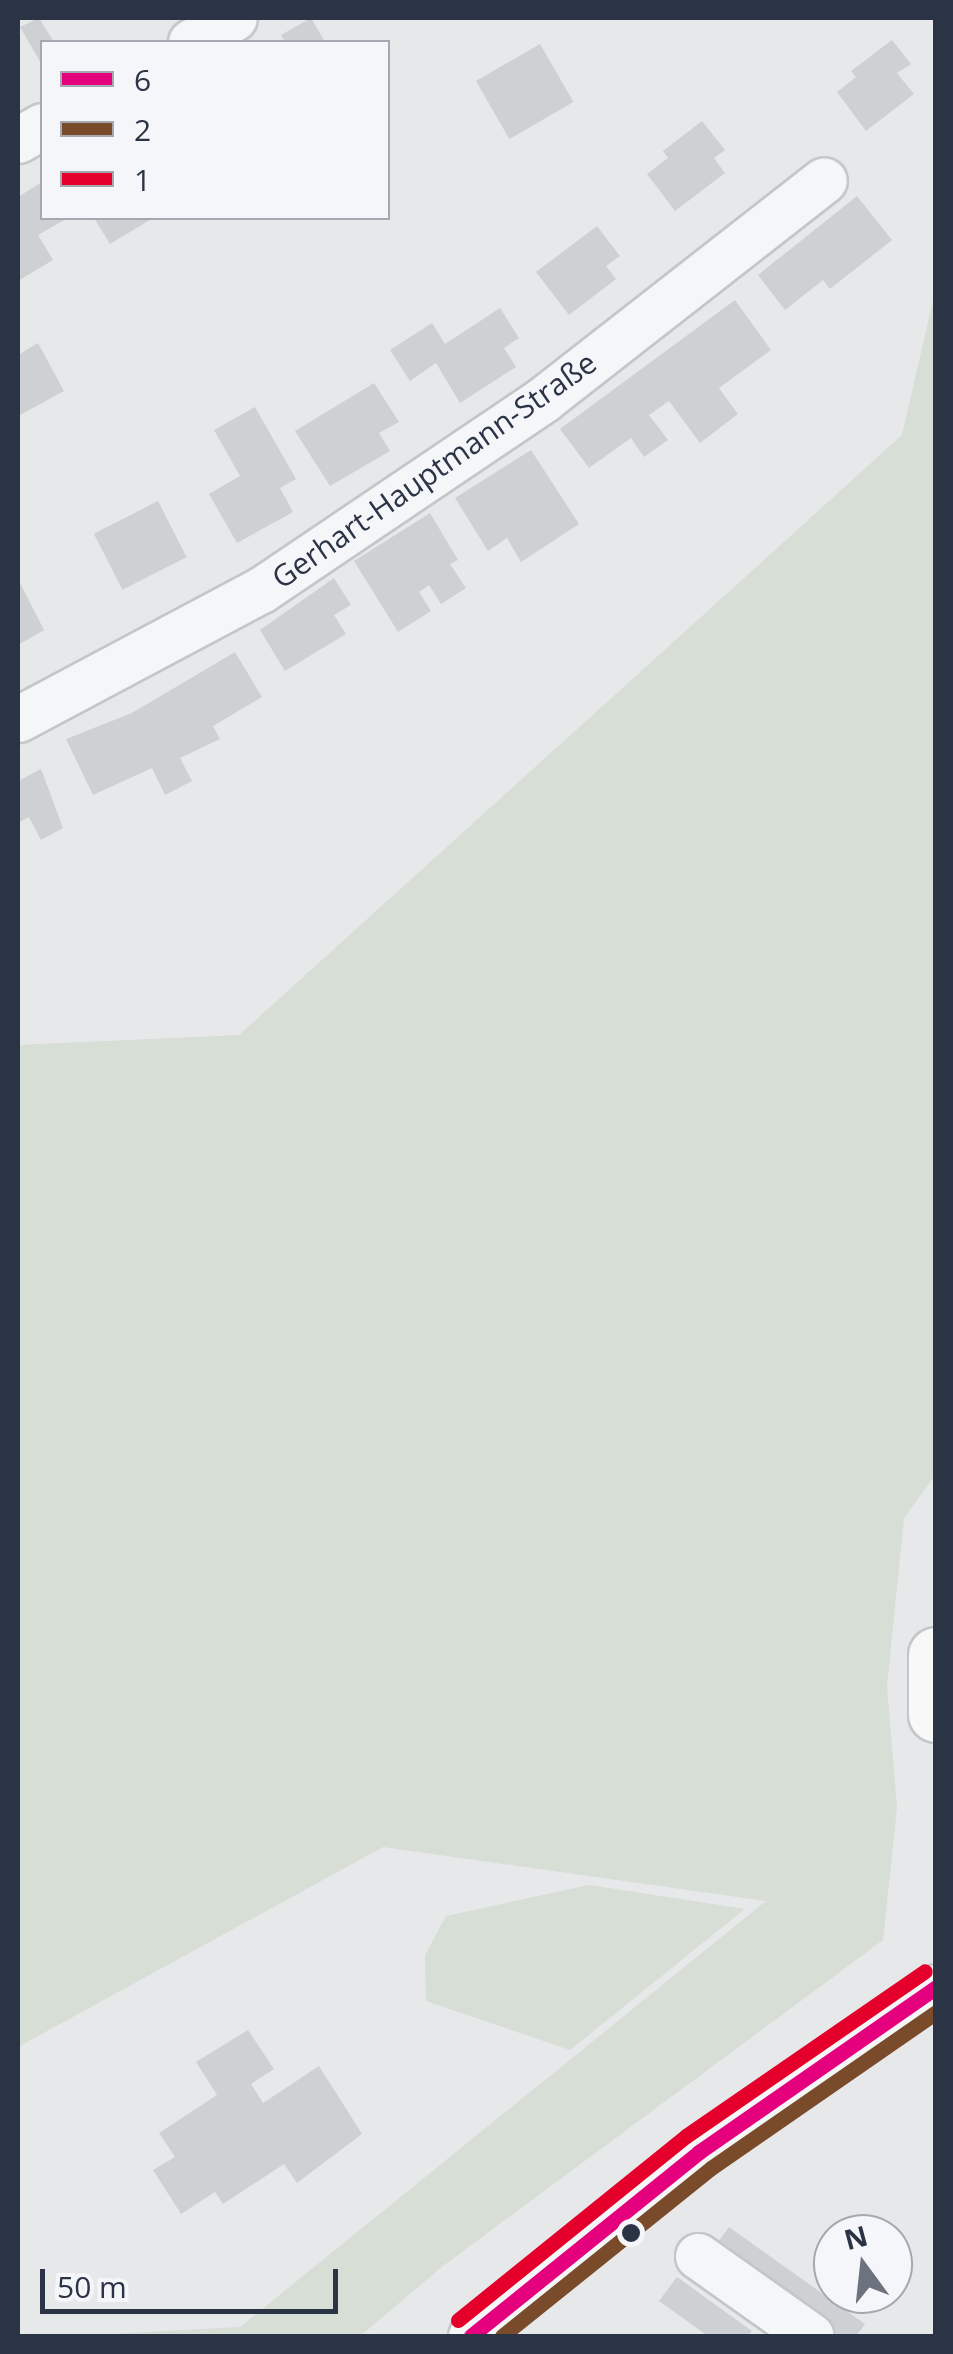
<!DOCTYPE html>
<html>
<head>
<meta charset="utf-8">
<style>
	body { margin:0 }
	#map { position:relative; width:953px; height:2354px; overflow:hidden; background:#e6e8ea; font-family:"Open Sans",sans-serif }
	div>[style] { position:absolute }
	.green>* { inset:0; background:#d6ded6 }
	.building>* { inset:0; background:#ced0d3; transform-origin:0 0 }
	.roads { filter:drop-shadow(2px 0 #c4c6c8) drop-shadow(-2px 0 #c4c6c8) drop-shadow(0 2px #c4c6c8) drop-shadow(0 -2px #c4c6c8) }
	.minor>* { height:45px; margin:-22.5px; padding:0 22.5px; transform-origin:22.5px; border-radius:22.5px; background:#f5f6f7 }
	.major>* { height:55px; margin:-27.5px; padding:0 27.5px; transform-origin:27.5px; border-radius:27.5px; background:#f8f8f8 }
	.bus-1>* { height:15px; margin:-7.5px; padding:0 7.5px; transform-origin:7.5px; border-radius:7.5px; background:#e5007d }
	.bus-2>* { height:15px; margin:-7.5px; padding:0 7.5px; transform-origin:7.5px; border-radius:7.5px; background:#7a4b2a }
	.bus-3>* { height:15px; margin:-7.5px; padding:0 7.5px; transform-origin:7.5px; border-radius:7.5px; background:#e4002b }
	.dots>* { width:28px; height:28px; translate:-50% -50%; box-sizing:border-box; border:5px solid #f4f6f9; border-radius:50% }
	span { translate:-50% -50%; white-space:nowrap; text-align:center; line-height:1.15; -webkit-text-stroke:8px #f4f6f9; paint-order:stroke }
	.street-label { font-size:30px; color:#2b3445 }
	.frame { position:absolute; inset:0; border:20px solid #2b3445; pointer-events:none }
	.legend { position:absolute; left:40px; top:40px; width:350px; height:180px; box-sizing:border-box; background:#f4f6f9; border:2px solid #a4a8b1; margin:0; padding:12px 18px; list-style:none; font-size:30px; color:#2b3445 }
	.legend li { display:flex; align-items:center; gap:20px; height:50px }
	.legend b { width:50px; border:2px solid #a4a8b1 }
	.north { position:absolute; left:813px; top:2214px; width:100px; height:100px; box-sizing:border-box; background:#f4f6f9; border:2px solid #a4a8b1; border-radius:50%; rotate:345deg; font-size:28px; font-weight:700; line-height:40px; text-align:center; color:#2b3445 }
	.north::after { content:''; display:block; margin:auto; width:35px; height:45px; background:#6c737f; clip-path:polygon(50% 0,100% 100%,50% 72%,0 100%) }
	.scale { position:absolute; left:40px; top:2269px; width:298px; height:45px; box-sizing:border-box; border:5px solid #2b3445; border-top:0; padding-left:12px; font-size:30px; line-height:35px; white-space:nowrap; color:#2b3445; -webkit-text-stroke:8px #f4f6f9; paint-order:stroke }
</style>
</head>
<body>
<div id="map">
	<div class="green">
		<i style="clip-path:polygon(935px 292px,936px 1474px,904px 1518px,887px 1686px,897px 1808px,883px 1940px,443px 2266px,360px 2336px,71px 2336px,240px 2327px,766px 1901px,383px 1847px,18px 2047px,18px 1045px,239px 1035px,902px 435px)"></i>
		<i style="clip-path:polygon(589px 1885px,745px 1909px,570px 2050px,426px 2001px,425px 1955px,446px 1916px)"></i>
	</div>
	<div class="building">
		<i style="clip-path:polygon(39px 18px,54px 42px,42px 42px,42px 65px,20px 27px)"></i>
		<i style="clip-path:polygon(311px 18px,325px 42px,285px 42px,281px 35px)"></i>
		<i style="clip-path:polygon(892px 40px,911px 64px,897px 73px,914px 94px,866px 131px,837px 92px,856px 77px,851px 71px)"></i>
		<i style="left:540px;top:44px;width:67px;height:74px;rotate:60deg"></i>
		<i style="clip-path:polygon(702px 121px,725px 150px,714px 158px,725px 173px,675px 211px,647px 174px,668px 158px,663px 151px)"></i>
		<i style="clip-path:polygon(42px 182px,42px 218px,68px 218px,38px 235px,53px 260px,18px 281px,18px 197px)"></i>
		<i style="clip-path:polygon(857px 196px,892px 240px,830px 289px,823px 280px,785px 310px,758px 275px)"></i>
		<i style="clip-path:polygon(94px 218px,153px 218px,110px 244px)"></i>
		<i style="clip-path:polygon(597px 226px,620px 256px,606px 266px,616px 279px,569px 315px,536px 272px)"></i>
		<i style="clip-path:polygon(735px 300px,771px 350px,719px 388px,738px 414px,700px 443px,669px 401px,649px 415px,668px 440px,644px 457px,631px 438px,589px 468px,560px 429px)"></i>
		<i style="clip-path:polygon(500px 308px,519px 338px,504px 348px,516px 367px,460px 403px,436px 363px,410px 381px,390px 350px,432px 323px,445px 344px)"></i>
		<i style="clip-path:polygon(38px 343px,64px 391px,18px 416px,18px 355px)"></i>
		<i style="clip-path:polygon(374px 383px,399px 422px,379px 433px,390px 451px,330px 486px,295px 431px)"></i>
		<i style="clip-path:polygon(255px 407px,296px 479px,280px 488px,293px 512px,237px 543px,209px 494px,240px 476px,214px 430px)"></i>
		<i style="clip-path:polygon(531px 450px,579px 524px,521px 562px,507px 538px,488px 551px,455px 498px)"></i>
		<i style="left:158px;top:501px;width:63px;height:72px;rotate:63deg"></i>
		<i style="clip-path:polygon(430px 513px,458px 560px,450px 564px,466px 588px,441px 604px,429px 585px,419px 592px,431px 611px,398px 632px,354px 561px)"></i>
		<i style="clip-path:polygon(334px 578px,351px 605px,334px 615px,346px 634px,285px 671px,260px 630px)"></i>
		<i style="clip-path:polygon(18px 579px,44px 630px,18px 645px)"></i>
		<i style="clip-path:polygon(235px 652px,262px 697px,213px 726px,220px 739px,180px 758px,192px 781px,165px 795px,152px 768px,93px 795px,66px 739px,132px 713px)"></i>
		<i style="clip-path:polygon(41px 769px,63px 828px,41px 840px,29px 817px,18px 823px,18px 781px)"></i>
		<i style="clip-path:polygon(248px 2030px,274px 2069px,251px 2084px,263px 2103px,319px 2066px,362px 2134px,297px 2183px,284px 2164px,223px 2204px,215px 2192px,181px 2214px,153px 2170px,175px 2157px,159px 2133px,217px 2095px,196px 2062px)"></i>
		<i style="clip-path:polygon(729px 2227px,865px 2324px,856px 2336px,833px 2336px,712px 2250px)"></i>
		<i style="clip-path:polygon(677px 2277px,752px 2331px,748px 2336px,708px 2336px,659px 2301px)"></i>
	</div>
	<div class="roads">
		<div class="minor">
			<i style="left:191px;top:42px;width:49px;rotate:-29.2deg"></i>
			<i style="left:18px;top:140px;width:28px;rotate:-30deg"></i>
			<i style="left:18px;top:719px;width:275px;rotate:-28deg"></i>
			<i style="left:261px;top:590px;width:341px;rotate:-34deg"></i>
			<i style="left:544px;top:399px;width:355px;rotate:-38deg"></i>
			<i style="left:698px;top:2256px;width:138px;rotate:35.3deg"></i>
			<i style="left:471px;top:2336px;width:293px;rotate:-38.9deg"></i>
			<i style="left:699px;top:2152px;width:289px;rotate:-34.8deg"></i>
		</div>
		<div class="major">
			<i style="left:936px;top:1655px;width:59px;rotate:90deg"></i>
		</div>
	</div>
	<div class="bus-1">
		<i style="left:471px;top:2336px;width:293px;rotate:-38.9deg"></i>
		<i style="left:699px;top:2152px;width:289px;rotate:-34.8deg"></i>
	</div>
	<div class="bus-2">
		<i style="left:502px;top:2336px;width:268px;rotate:-38.8deg"></i>
		<i style="left:711px;top:2168px;width:274px;rotate:-34.7deg"></i>
	</div>
	<div class="bus-3">
		<i style="left:458px;top:2320px;width:293px;rotate:-38.9deg"></i>
		<i style="left:686px;top:2136px;width:290px;rotate:-34.6deg"></i>
	</div>
	<div class="dots">
		<i style="left:631px;top:2233px;background:#2b3445"></i>
	</div>
	<div class="street-label">
		<span style="left:434px;top:470px;rotate:-35deg">Gerhart-Hauptmann-Straße</span>
	</div>
	<div class="frame"></div>
	<ul class="legend">
	<li><b style="height:12px;background:#e5007d"></b>6</li>
	<li><b style="height:12px;background:#7a4b2a"></b>2</li>
	<li><b style="height:12px;background:#e4002b"></b>1</li>
	</ul>
	<div class="north">N</div>
	<div class="scale">50 m</div>
</div>
</body>
</html>
